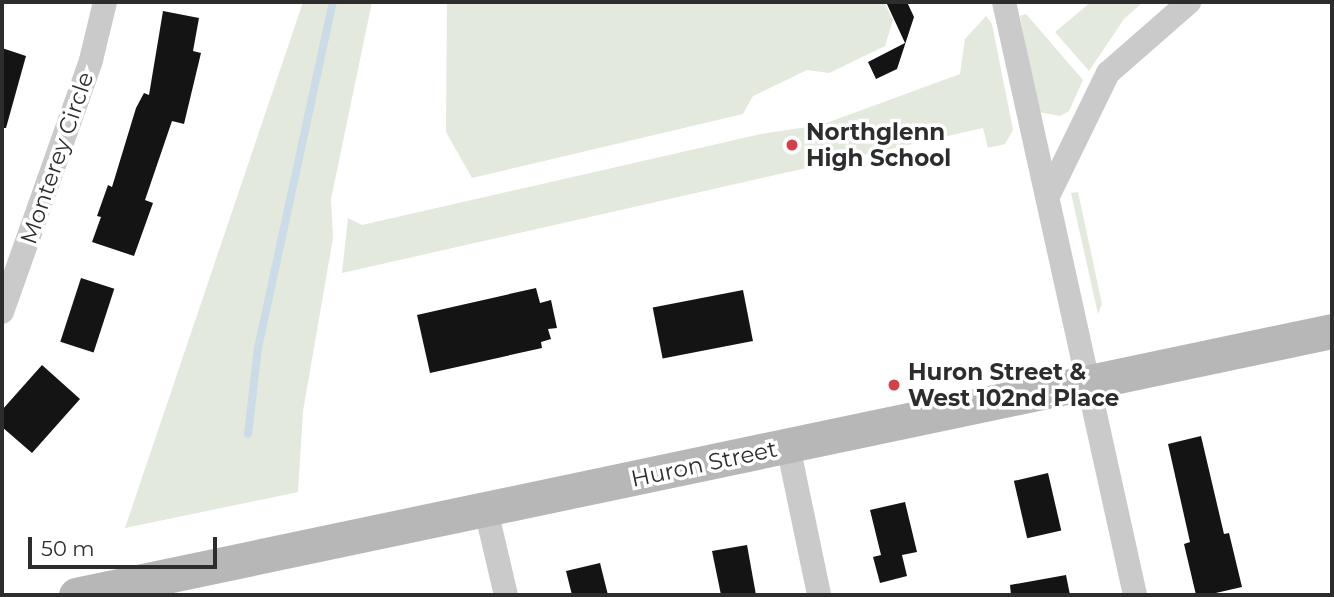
<!DOCTYPE html>
<html>
<head>
<meta charset="utf-8">
<style>
	body { margin:0 }
	#map { position:relative; width:1334px; height:597px; overflow:hidden; background:#fff; font-family:Montserrat,sans-serif }
	div>[style] { position:absolute }
	.green>* { inset:0; background:#e3e9dc }
	.stream>* { height:8px; margin:-4px; padding:0 4px; transform-origin:4px; border-radius:4px; background:#cadce7 }
	.building>* { inset:0; background:#141414; transform-origin:0 0 }
	.minor>* { height:24px; margin:-12px; padding:0 12px; transform-origin:12px; border-radius:12px; background:#cacaca }
	.secondary>* { height:35px; margin:-17.5px; padding:0 17.5px; transform-origin:17.5px; border-radius:17.5px; background:#b7b7b7 }
	.dots>* { width:19px; height:19px; translate:-50% -50%; box-sizing:border-box; border:4px solid #fff; border-radius:50% }
	span { translate:-50% -50%; white-space:nowrap; text-align:center; line-height:1.15; -webkit-text-stroke:7px #fff; paint-order:stroke }
	.poi-label { font-size:23px; color:#2d2d2d; font-weight:700 }
	.left { translate:0 -50%; text-align:left }
	.street-label { font-size:23px; color:#2d2d2d }
	.frame { position:absolute; inset:0; border:4px solid #2d2d2d; pointer-events:none }
	.scale { position:absolute; left:28px; top:537px; width:189px; height:32px; box-sizing:border-box; border:4px solid #2d2d2d; border-top:0; padding-left:9px; font-size:21px; line-height:24px; white-space:nowrap; color:#2d2d2d; -webkit-text-stroke:5px #fff; paint-order:stroke }
</style>
</head>
<body>
<div id="map">
	<div class="green">
		<i style="clip-path:polygon(303px 2px,372px 2px,331px 199px,333px 238px,303px 411px,298px 492px,125px 528px)"></i>
		<i style="clip-path:polygon(447px 2px,884px 2px,893px 20px,885px 46px,829px 73px,807px 70px,753px 96px,743px 114px,472px 178px,446px 132px)"></i>
		<i style="clip-path:polygon(1091px 2px,1143px 2px,1124px 19px,1089px 71px,1055px 32px)"></i>
		<i style="clip-path:polygon(1026px 14px,1083px 80px,1069px 111px,1060px 116px,1038px 112px,1020px 16px)"></i>
		<i style="clip-path:polygon(986px 16px,992px 24px,1013px 130px,1005px 144px,988px 148px,983px 128px,342px 273px,348px 218px,362px 225px,761px 134px,821px 125px,960px 74px,965px 39px)"></i>
		<i style="clip-path:polygon(1078px 192px,1102px 304px,1098px 314px,1071px 193px)"></i>
	</div>
	<div class="stream">
		<i style="left:248px;top:434px;width:87px;rotate:-83.4deg"></i>
		<i style="left:258px;top:348px;width:354px;rotate:-77.8deg"></i>
	</div>
	<div class="building">
		<i style="clip-path:polygon(886px 2px,907px 2px,914px 17px,897px 69px,876px 79px,868px 62px,905px 43px)"></i>
		<i style="clip-path:polygon(163px 11px,199px 18px,193px 51px,201px 53px,184px 124px,172px 121px,145px 200px,153px 203px,134px 256px,92px 242px,101px 217px,97px 216px,108px 185px,112px 187px,136px 108px,144px 93px,149px 95px)"></i>
		<i style="clip-path:polygon(2px 48px,26px 56px,6px 128px,2px 128px)"></i>
		<i style="left:81px;top:278px;width:35px;height:67px;rotate:18deg"></i>
		<i style="clip-path:polygon(536px 288px,540px 303px,551px 300px,557px 328px,548px 329px,551px 339px,541px 342px,542px 348px,430px 373px,417px 315px)"></i>
		<i style="left:743px;top:290px;width:52px;height:92px;rotate:79deg"></i>
		<i style="clip-path:polygon(42px 365px,80px 399px,32px 453px,2px 427px,2px 410px)"></i>
		<i style="clip-path:polygon(1201px 436px,1224px 534px,1229px 533px,1242px 587px,1207px 595px,1196px 595px,1184px 544px,1190px 542px,1168px 444px)"></i>
		<i style="left:1048px;top:473px;width:59px;height:35px;rotate:77deg"></i>
		<i style="clip-path:polygon(905px 502px,917px 552px,902px 555px,907px 576px,880px 583px,873px 557px,881px 555px,870px 510px)"></i>
		<i style="clip-path:polygon(747px 545px,756px 595px,721px 595px,712px 551px)"></i>
		<i style="clip-path:polygon(600px 563px,608px 595px,572px 595px,566px 571px)"></i>
		<i style="clip-path:polygon(1066px 575px,1070px 595px,1011px 595px,1010px 585px)"></i>
	</div>
	<div class="minor">
		<i style="left:1004px;top:2px;width:607px;rotate:77.54deg"></i>
		<i style="left:1048px;top:196px;width:137px;rotate:-64deg"></i>
		<i style="left:1108px;top:73px;width:108px;rotate:-41.2deg"></i>
		<i style="left:2px;top:312px;width:267px;rotate:-70.5deg"></i>
		<i style="left:91px;top:60px;width:60px;rotate:-76.4deg"></i>
		<i style="left:788px;top:446px;width:152px;rotate:78.2deg"></i>
		<i style="left:486px;top:510px;width:87px;rotate:76.8deg"></i>
	</div>
	<div class="secondary">
		<i style="left:76px;top:595px;width:1283px;rotate:-11.87deg"></i>
	</div>
	<div class="dots">
		<i style="left:792px;top:145px;background:#d2414b"></i>
		<i style="left:894px;top:385px;background:#d2414b"></i>
	</div>
	<div class="poi-label">
		<span class="left" style="left:806px;top:145px">Northglenn<br>High School</span>
		<span class="left" style="left:908px;top:385px">Huron Street &amp;<br>West 102nd Place</span>
	</div>
	<div class="street-label">
		<span style="left:57px;top:158px;rotate:-71deg">Monterey Circle</span>
		<span style="left:704px;top:464px;rotate:-12deg">Huron Street</span>
	</div>
	<div class="frame"></div>
	<div class="scale">50 m</div>
</div>
</body>
</html>
